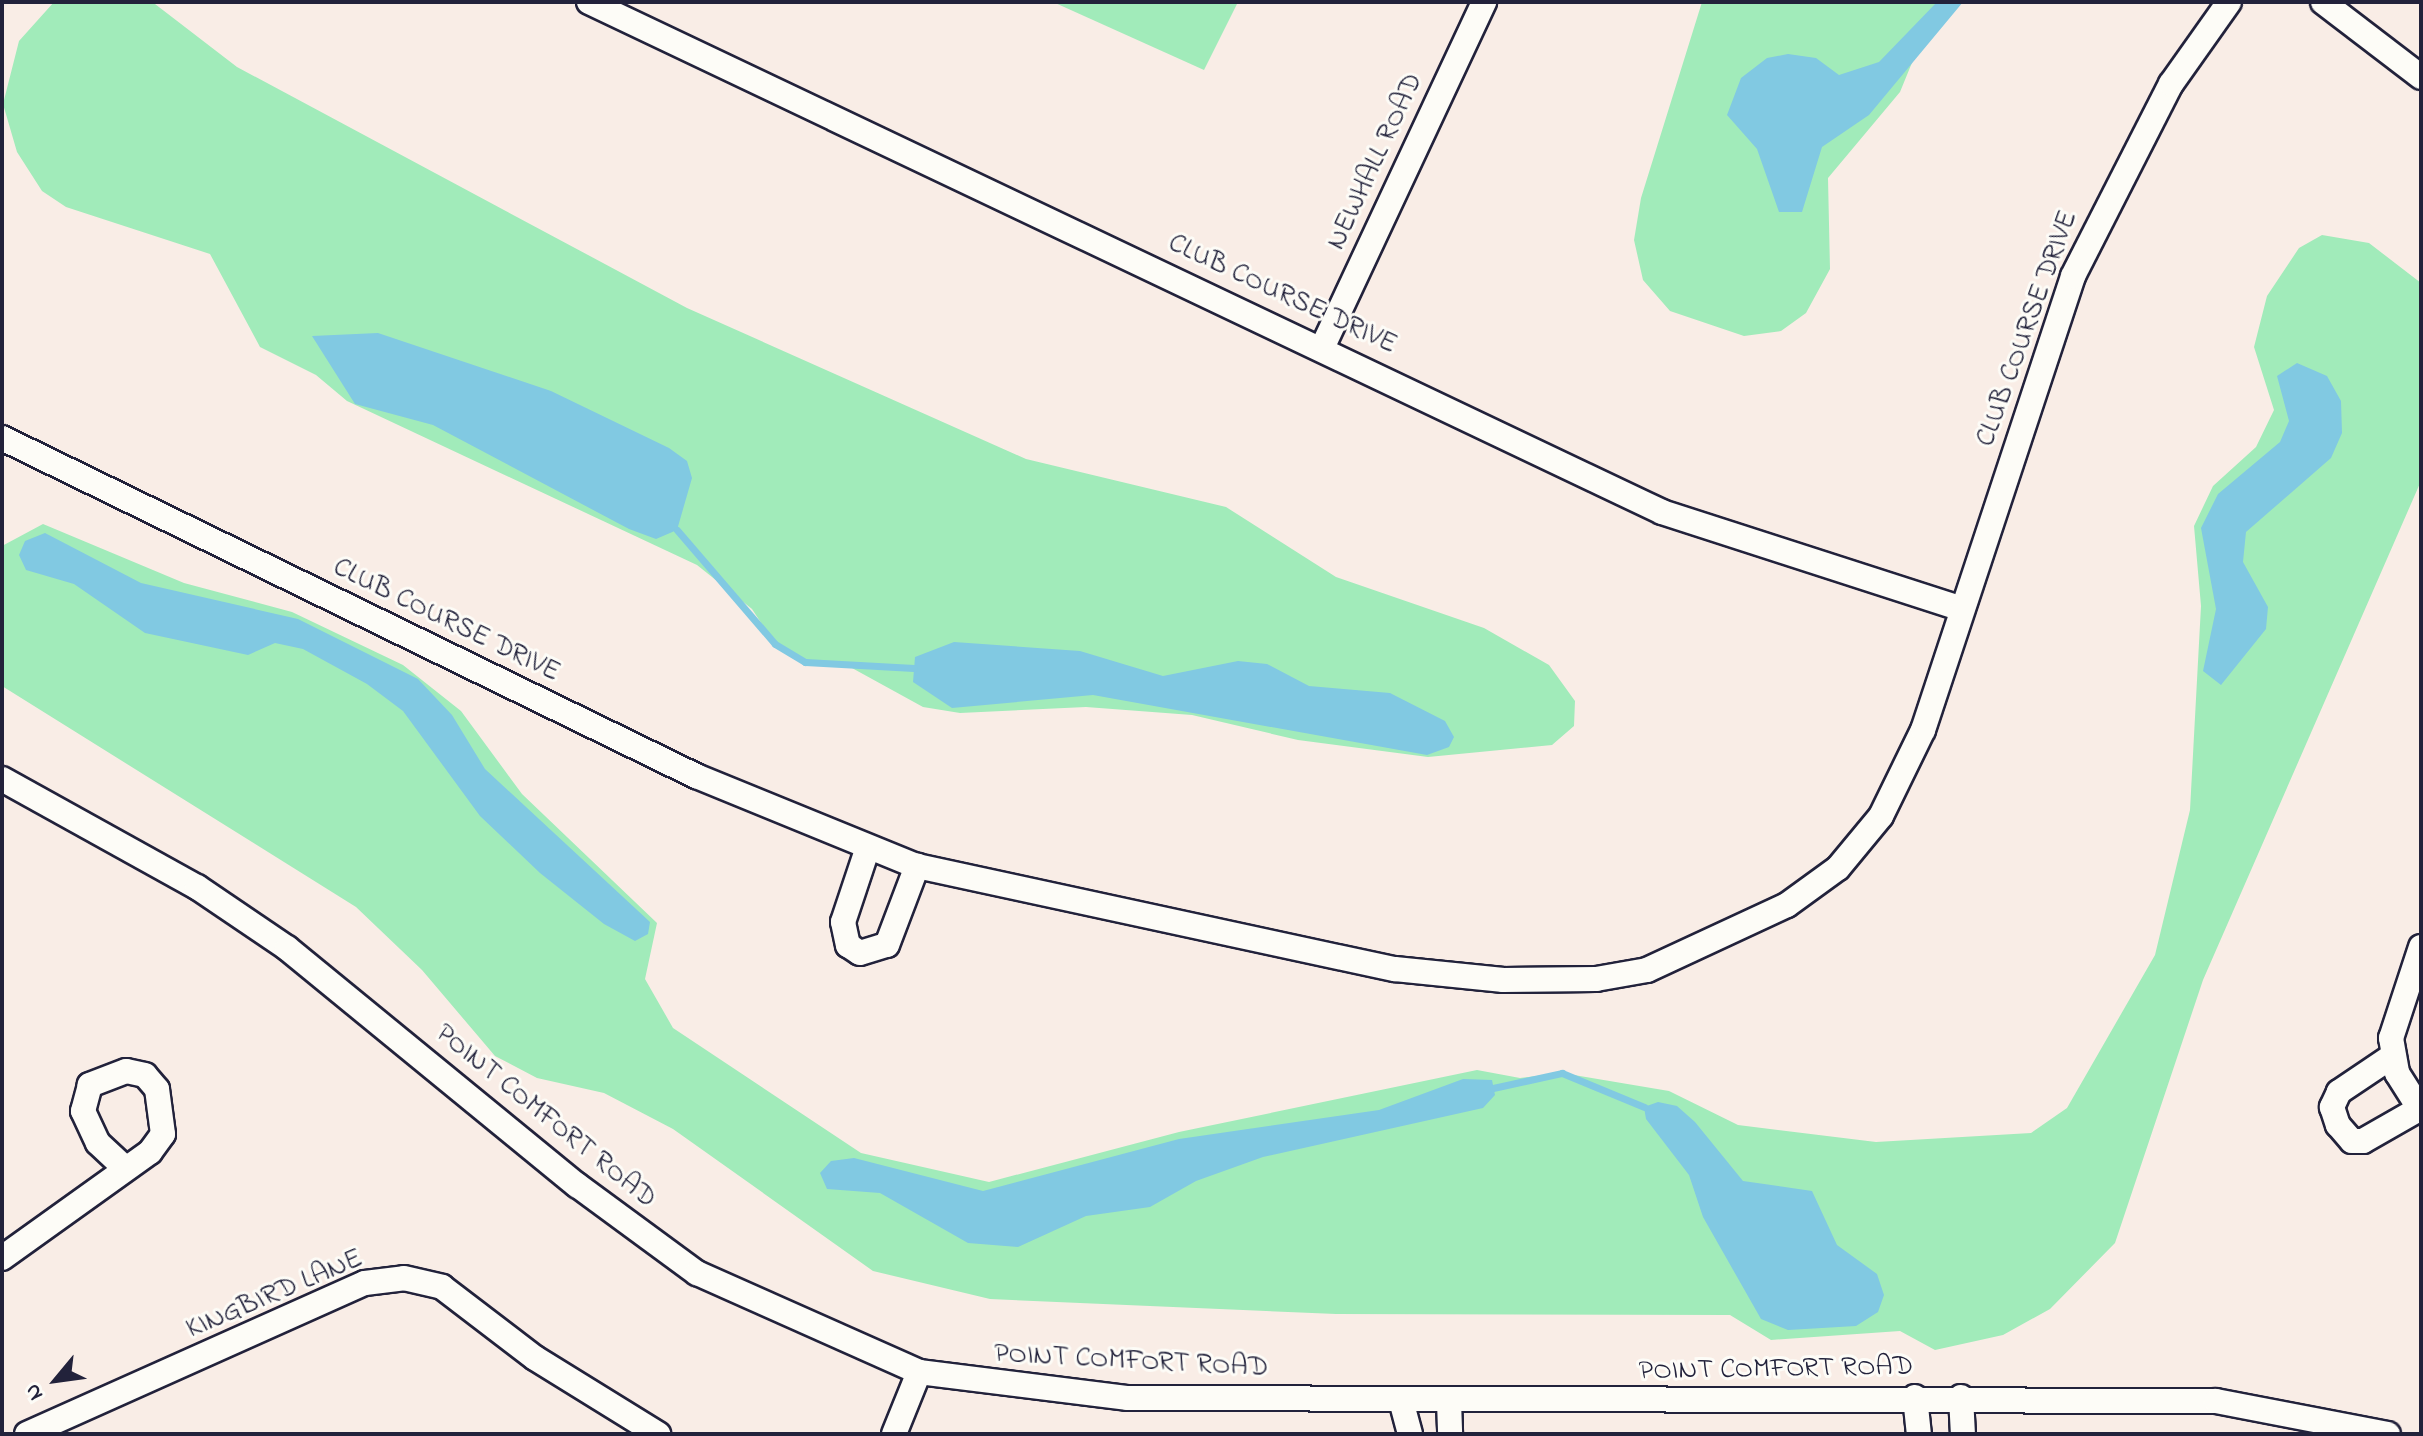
<!DOCTYPE html>
<html>
<head>
<meta charset="utf-8">
<style>
	body { margin:0 }
	#map { position:relative; width:2423px; height:1436px; overflow:hidden; background:#f9ede6; font-family:"Indie Flower",sans-serif }
	div>[style] { position:absolute }
	.green>* { inset:0; background:#a1ebba }
	.water>* { inset:0; background:#81c9e2 }
	.stream>* { height:7px; margin:-3.5px; padding:0 3.5px; transform-origin:3.5px; border-radius:3.5px; background:#81c9e2 }
	.roads { filter:drop-shadow(2px 0 #22223b) drop-shadow(-2px 0 #22223b) drop-shadow(0 2px #22223b) drop-shadow(0 -2px #22223b) }
	.minor>* { height:24px; margin:-12px; padding:0 12px; transform-origin:12px; border-radius:12px; background:#fdfcf7 }
	span { translate:-50% -50%; white-space:nowrap; text-align:center; line-height:1.15; -webkit-text-stroke:6px #fdfcf7; paint-order:stroke }
	.street-label { font-size:28px; color:#22223b }
	.frame { position:absolute; inset:0; border:4px solid #22223b; pointer-events:none }
	.north { position:absolute; left:16px; top:1340px; width:80px; height:80px; -webkit-text-stroke:6px #fdfcf7; paint-order:stroke; rotate:241deg; font-size:22px; font-weight:700; line-height:32px; text-align:center; color:#22223b }
	.north::after { content:''; display:block; margin:auto; width:28px; height:36px; background:#22223b; clip-path:polygon(50% 0,100% 100%,50% 72%,0 100%) }
</style>
</head>
<body>
<div id="map">
	<div class="green">
		<i style="clip-path:polygon(54px 2px,155px 4px,237px 67px,687px 308px,1026px 459px,1226px 507px,1336px 577px,1484px 628px,1549px 665px,1575px 701px,1574px 726px,1552px 745px,1428px 757px,1298px 740px,1192px 715px,1086px 707px,960px 713px,923px 707px,852px 668px,805px 662px,775px 644px,752px 609px,697px 565px,347px 401px,316px 375px,260px 347px,210px 254px,66px 207px,42px 191px,17px 152px,3px 104px,19px 41px)"></i>
		<i style="clip-path:polygon(1053px 2px,1238px 2px,1204px 70px)"></i>
		<i style="clip-path:polygon(1702px 2px,1956px 2px,1918px 48px,1900px 92px,1828px 178px,1830px 269px,1806px 313px,1781px 331px,1744px 336px,1670px 311px,1643px 280px,1634px 240px,1641px 198px)"></i>
		<i style="clip-path:polygon(2322px 235px,2369px 243px,2421px 283px,2421px 481px,2203px 980px,2115px 1243px,2050px 1309px,2003px 1335px,1935px 1350px,1900px 1331px,1771px 1340px,1730px 1315px,1336px 1314px,990px 1299px,873px 1271px,673px 1129px,604px 1093px,537px 1078px,495px 1056px,422px 970px,356px 907px,2px 686px,2px 546px,43px 524px,184px 583px,292px 612px,403px 665px,461px 711px,522px 794px,657px 923px,645px 979px,673px 1028px,861px 1153px,989px 1182px,1179px 1132px,1477px 1070px,1520px 1078px,1562px 1073px,1669px 1091px,1738px 1125px,1876px 1142px,2031px 1133px,2067px 1108px,2155px 955px,2190px 810px,2201px 606px,2194px 526px,2213px 486px,2256px 447px,2274px 410px,2254px 347px,2267px 296px,2299px 248px)"></i>
	</div>
	<div class="water">
		<i style="clip-path:polygon(1937px 2px,1963px 2px,1869px 115px,1822px 147px,1802px 212px,1779px 212px,1757px 149px,1727px 115px,1741px 78px,1767px 58px,1788px 54px,1816px 58px,1839px 75px,1879px 62px)"></i>
		<i style="clip-path:polygon(378px 333px,551px 391px,669px 448px,687px 461px,692px 478px,677px 530px,656px 539px,629px 529px,433px 425px,355px 404px,312px 336px)"></i>
		<i style="clip-path:polygon(2297px 363px,2327px 376px,2341px 401px,2342px 433px,2331px 458px,2246px 532px,2243px 562px,2268px 607px,2266px 629px,2221px 685px,2203px 671px,2216px 609px,2201px 528px,2218px 494px,2280px 442px,2289px 421px,2277px 376px)"></i>
		<i style="clip-path:polygon(45px 533px,141px 583px,298px 619px,418px 679px,452px 715px,485px 769px,650px 922px,648px 934px,635px 941px,604px 924px,540px 873px,480px 816px,403px 711px,367px 684px,303px 649px,275px 643px,248px 655px,145px 633px,74px 584px,26px 570px,19px 555px,25px 541px)"></i>
		<i style="clip-path:polygon(954px 642px,1080px 651px,1163px 676px,1238px 661px,1267px 664px,1309px 686px,1390px 693px,1445px 721px,1454px 737px,1449px 747px,1427px 755px,1093px 695px,952px 708px,913px 682px,915px 657px)"></i>
		<i style="clip-path:polygon(1463px 1079px,1492px 1080px,1495px 1095px,1483px 1108px,1263px 1157px,1196px 1181px,1150px 1207px,1086px 1216px,1018px 1247px,968px 1243px,880px 1193px,827px 1189px,820px 1173px,831px 1161px,854px 1158px,983px 1191px,1179px 1139px,1379px 1110px)"></i>
		<i style="clip-path:polygon(1658px 1102px,1677px 1106px,1695px 1122px,1743px 1181px,1812px 1191px,1837px 1245px,1877px 1274px,1884px 1295px,1878px 1312px,1856px 1326px,1788px 1330px,1761px 1319px,1703px 1217px,1689px 1175px,1646px 1119px,1644px 1107px)"></i>
	</div>
	<div class="stream">
		<i style="left:677px;top:530px;width:150px;rotate:49.3deg"></i>
		<i style="left:775px;top:644px;width:35px;rotate:31deg"></i>
		<i style="left:805px;top:662px;width:109px;rotate:3.2deg"></i>
		<i style="left:1493px;top:1088px;width:71px;rotate:-12.3deg"></i>
		<i style="left:1562px;top:1073px;width:89px;rotate:22.5deg"></i>
	</div>
	<div class="roads">
		<div class="minor">
			<i style="left:589px;top:2px;width:1188px;rotate:25.42deg"></i>
			<i style="left:1662px;top:512px;width:315px;rotate:17.9deg"></i>
			<i style="left:2323px;top:2px;width:123px;rotate:37.4deg"></i>
			<i style="left:1323px;top:346px;width:380px;rotate:-64.9deg"></i>
			<i style="left:2px;top:438px;width:772px;rotate:25.97deg"></i>
			<i style="left:696px;top:776px;width:239px;rotate:22.2deg"></i>
			<i style="left:917px;top:866px;width:489px;rotate:12.2deg"></i>
			<i style="left:1395px;top:969px;width:109px;rotate:5.8deg"></i>
			<i style="left:1503px;top:980px;width:93px;rotate:-0.6deg"></i>
			<i style="left:1596px;top:979px;width:52px;rotate:-10deg"></i>
			<i style="left:1647px;top:970px;width:154px;rotate:-24.9deg"></i>
			<i style="left:1787px;top:905px;width:63px;rotate:-36deg"></i>
			<i style="left:1838px;top:868px;width:67px;rotate:-50.4deg"></i>
			<i style="left:1881px;top:816px;width:96px;rotate:-64deg"></i>
			<i style="left:1923px;top:730px;width:478px;rotate:-71.7deg"></i>
			<i style="left:2073px;top:276px;width:216px;rotate:-63deg"></i>
			<i style="left:2171px;top:84px;width:100px;rotate:-54.7deg"></i>
			<i style="left:2px;top:779px;width:223px;rotate:29deg"></i>
			<i style="left:197px;top:887px;width:109px;rotate:34.1deg"></i>
			<i style="left:287px;top:948px;width:375px;rotate:39.3deg"></i>
			<i style="left:577px;top:1185px;width:149px;rotate:36.3deg"></i>
			<i style="left:697px;top:1273px;width:243px;rotate:24deg"></i>
			<i style="left:919px;top:1372px;width:211px;rotate:7.1deg"></i>
			<i style="left:1128px;top:1398px;width:1088px;rotate:0.16deg"></i>
			<i style="left:2216px;top:1401px;width:175px;rotate:10.9deg"></i>
			<i style="left:867px;top:850px;width:76px;rotate:108.4deg"></i>
			<i style="left:843px;top:922px;width:24px;rotate:78deg"></i>
			<i style="left:848px;top:945px;width:14px;rotate:34deg"></i>
			<i style="left:860px;top:953px;width:28px;rotate:-17deg"></i>
			<i style="left:887px;top:945px;width:85px;rotate:-69.2deg"></i>
			<i style="left:2421px;top:947px;width:96px;rotate:108.2deg"></i>
			<i style="left:2391px;top:1038px;width:36px;rotate:80deg"></i>
			<i style="left:2397px;top:1073px;width:45px;rotate:57.7deg"></i>
			<i style="left:2391px;top:1057px;width:63px;rotate:146.1deg"></i>
			<i style="left:2339px;top:1092px;width:17px;rotate:115deg"></i>
			<i style="left:2332px;top:1107px;width:19px;rotate:72deg"></i>
			<i style="left:2338px;top:1125px;width:21px;rotate:49deg"></i>
			<i style="left:2352px;top:1141px;width:11px"></i>
			<i style="left:2363px;top:1141px;width:64px;rotate:-29.7deg"></i>
			<i style="left:2px;top:1258px;width:182px;rotate:-35.6deg"></i>
			<i style="left:150px;top:1152px;width:22px;rotate:-54deg"></i>
			<i style="left:163px;top:1134px;width:45px;rotate:-97.6deg"></i>
			<i style="left:157px;top:1089px;width:18px;rotate:-131deg"></i>
			<i style="left:145px;top:1075px;width:19px;rotate:-168deg"></i>
			<i style="left:126px;top:1071px;width:39px;rotate:159deg"></i>
			<i style="left:90px;top:1085px;width:27px;rotate:105deg"></i>
			<i style="left:83px;top:1111px;width:35px;rotate:65deg"></i>
			<i style="left:98px;top:1143px;width:35px;rotate:43deg"></i>
			<i style="left:1915px;top:1397px;width:37px;rotate:84deg"></i>
			<i style="left:1961px;top:1397px;width:37px;rotate:87deg"></i>
			<i style="left:1449px;top:1401px;width:33px;rotate:88deg"></i>
			<i style="left:1402px;top:1404px;width:31px;rotate:75deg"></i>
			<i style="left:27px;top:1434px;width:370px;rotate:-24.1deg"></i>
			<i style="left:365px;top:1283px;width:39px;rotate:-7deg"></i>
			<i style="left:404px;top:1278px;width:39px;rotate:13deg"></i>
			<i style="left:442px;top:1287px;width:117px;rotate:37.4deg"></i>
			<i style="left:535px;top:1358px;width:145px;rotate:31.7deg"></i>
			<i style="left:894px;top:1434px;width:67px;rotate:-68deg"></i>
		</div>
	</div>
	<div class="street-label">
		<span style="left:1376px;top:162px;rotate:-65deg">NEWHALL ROAD</span>
		<span style="left:1282px;top:295px;rotate:25deg">CLUB COURSE DRIVE</span>
		<span style="left:2028px;top:329px;rotate:-70deg">CLUB COURSE DRIVE</span>
		<span style="left:446px;top:621px;rotate:26deg">CLUB COURSE DRIVE</span>
		<span style="left:545px;top:1117px;rotate:39deg">POINT COMFORT ROAD</span>
		<span style="left:275px;top:1295px;rotate:-23deg">KINGBIRD LANE</span>
		<span style="left:1131px;top:1362px;rotate:3deg">POINT COMFORT ROAD</span>
		<span style="left:1776px;top:1370px;rotate:-1deg">POINT COMFORT ROAD</span>
	</div>
	<div class="frame"></div>
	<div class="north">N</div>
</div>
</body>
</html>
